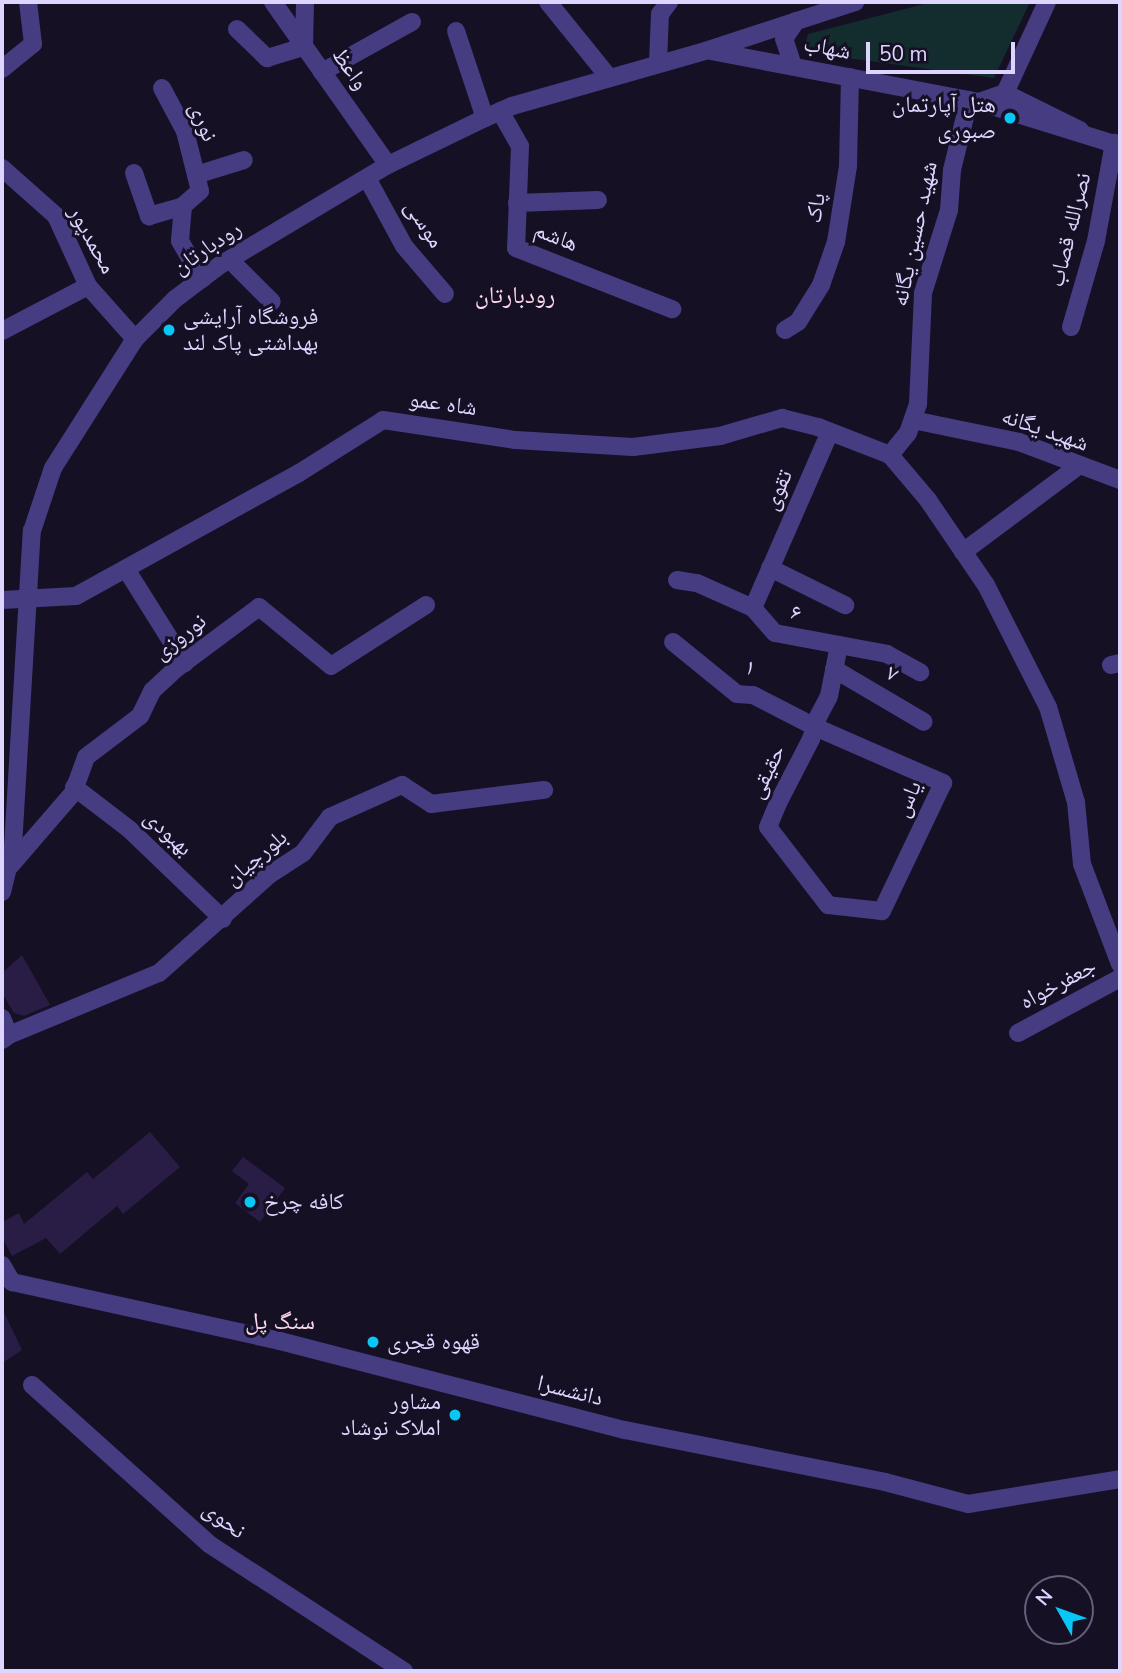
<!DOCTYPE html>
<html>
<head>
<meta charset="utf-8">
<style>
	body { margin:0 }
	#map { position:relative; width:1122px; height:1673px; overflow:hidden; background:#161025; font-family:"Nunito Sans","Noto Naskh Arabic",sans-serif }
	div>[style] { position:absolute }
	.green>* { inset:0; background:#132d2f }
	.building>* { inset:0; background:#291c45 }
	.minor>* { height:18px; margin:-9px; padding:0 9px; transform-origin:9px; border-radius:9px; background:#463c82 }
	.tertiary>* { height:18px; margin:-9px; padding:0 9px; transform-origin:9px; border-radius:9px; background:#463c82 }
	.dots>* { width:19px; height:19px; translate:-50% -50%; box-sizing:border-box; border:4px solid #161025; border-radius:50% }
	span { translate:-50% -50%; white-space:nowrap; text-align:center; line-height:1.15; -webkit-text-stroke:6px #161025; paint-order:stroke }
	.street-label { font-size:23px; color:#ded5fe }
	.poi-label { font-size:23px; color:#ded5fe }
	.right { translate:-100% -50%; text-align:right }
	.left { translate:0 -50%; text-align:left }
	.neighbourhood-label { font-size:24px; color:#fed7ec }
	.frame { position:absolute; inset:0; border:4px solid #ded5fe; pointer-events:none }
	.north { position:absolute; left:1024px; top:1575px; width:70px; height:70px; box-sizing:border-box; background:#161025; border:2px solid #665f7c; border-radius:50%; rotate:310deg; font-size:19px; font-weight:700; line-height:28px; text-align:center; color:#ded5fe }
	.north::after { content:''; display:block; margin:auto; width:24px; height:32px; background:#08c7f6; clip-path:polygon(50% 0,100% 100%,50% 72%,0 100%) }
	.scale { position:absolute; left:866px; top:42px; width:149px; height:32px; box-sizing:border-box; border:4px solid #ded5fe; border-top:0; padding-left:9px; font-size:21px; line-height:24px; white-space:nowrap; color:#ded5fe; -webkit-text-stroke:5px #161025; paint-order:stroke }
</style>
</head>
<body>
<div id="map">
	<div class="green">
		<i style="clip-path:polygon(932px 2px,1030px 2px,994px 78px,803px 52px,808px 34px)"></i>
	</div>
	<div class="building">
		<i style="clip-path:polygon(22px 955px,50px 1005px,24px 1016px,14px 1013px,2px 993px,2px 973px)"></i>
		<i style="clip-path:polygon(150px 1132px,180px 1167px,123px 1214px,117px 1206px,60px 1254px,46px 1238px,12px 1256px,2px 1237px,2px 1222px,19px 1213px,24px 1224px,87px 1172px,93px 1179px)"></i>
		<i style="clip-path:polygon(243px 1157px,285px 1188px,260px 1222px,235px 1203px,249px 1184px,232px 1171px)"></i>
		<i style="clip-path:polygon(2px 1308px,22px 1350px,2px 1363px)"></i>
	</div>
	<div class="minor">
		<i style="left:273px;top:2px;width:199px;rotate:54.8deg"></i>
		<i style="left:548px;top:2px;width:95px;rotate:51deg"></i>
		<i style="left:237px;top:29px;width:42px;rotate:44deg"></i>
		<i style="left:267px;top:58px;width:39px;rotate:-17deg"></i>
		<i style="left:304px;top:47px;width:45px;rotate:-88.7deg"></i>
		<i style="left:456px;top:31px;width:92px;rotate:71.6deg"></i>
		<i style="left:658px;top:63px;width:49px;rotate:-87.7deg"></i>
		<i style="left:660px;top:14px;width:15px;rotate:-53deg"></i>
		<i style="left:2px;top:69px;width:40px;rotate:-39deg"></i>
		<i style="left:33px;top:44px;width:42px;rotate:-96.8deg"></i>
		<i style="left:322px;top:72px;width:103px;rotate:-29.1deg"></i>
		<i style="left:162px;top:88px;width:49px;rotate:61.9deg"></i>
		<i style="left:185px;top:131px;width:62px;rotate:76deg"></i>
		<i style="left:200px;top:191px;width:23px;rotate:139deg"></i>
		<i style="left:183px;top:206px;width:35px;rotate:95deg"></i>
		<i style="left:180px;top:241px;width:44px;rotate:59.9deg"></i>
		<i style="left:500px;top:111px;width:40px;rotate:60.3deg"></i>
		<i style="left:520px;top:146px;width:102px;rotate:92.2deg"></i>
		<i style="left:516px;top:248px;width:168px;rotate:21.4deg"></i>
		<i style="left:2px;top:168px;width:72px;rotate:41.6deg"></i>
		<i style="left:56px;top:216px;width:77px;rotate:65.4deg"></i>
		<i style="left:134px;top:173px;width:46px;rotate:70.8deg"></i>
		<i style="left:149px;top:216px;width:35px;rotate:-16deg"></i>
		<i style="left:196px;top:175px;width:50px;rotate:-17.4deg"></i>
		<i style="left:367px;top:178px;width:77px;rotate:61.4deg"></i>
		<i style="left:404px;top:246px;width:63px;rotate:49.5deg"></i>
		<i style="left:517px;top:203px;width:81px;rotate:-2.1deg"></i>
		<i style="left:230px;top:260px;width:59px;rotate:45deg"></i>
		<i style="left:1071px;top:327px;width:90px;rotate:-73.8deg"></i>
		<i style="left:1096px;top:241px;width:100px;rotate:-79.6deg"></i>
		<i style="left:785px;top:330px;width:15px;rotate:-32deg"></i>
		<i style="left:798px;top:322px;width:44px;rotate:-58.1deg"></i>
		<i style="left:821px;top:285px;width:46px;rotate:-70.8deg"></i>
		<i style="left:836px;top:242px;width:77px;rotate:-81deg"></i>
		<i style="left:848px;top:166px;width:89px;rotate:-88.7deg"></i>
		<i style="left:913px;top:420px;width:108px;rotate:11.7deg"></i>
		<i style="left:1019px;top:442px;width:108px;rotate:20.6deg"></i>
		<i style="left:890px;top:455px;width:28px;rotate:-51deg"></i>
		<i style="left:908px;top:433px;width:31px;rotate:-71deg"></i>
		<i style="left:918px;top:404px;width:111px;rotate:-87.4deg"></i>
		<i style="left:923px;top:293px;width:87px;rotate:-72.6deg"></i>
		<i style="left:949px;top:210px;width:40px;rotate:-85.7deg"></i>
		<i style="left:952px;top:170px;width:72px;rotate:-76.3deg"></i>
		<i style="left:963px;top:552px;width:142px;rotate:-36.7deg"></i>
		<i style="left:770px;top:568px;width:84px;rotate:26.3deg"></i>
		<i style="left:126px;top:569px;width:111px;rotate:57.9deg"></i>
		<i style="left:677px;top:580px;width:20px;rotate:9deg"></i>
		<i style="left:697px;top:583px;width:61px;rotate:24.1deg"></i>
		<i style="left:753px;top:608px;width:192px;rotate:-66.4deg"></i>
		<i style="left:2px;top:600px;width:74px;rotate:-3.1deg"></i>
		<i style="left:76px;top:596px;width:255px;rotate:-28.9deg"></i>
		<i style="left:299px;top:473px;width:99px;rotate:-32.2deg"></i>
		<i style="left:383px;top:420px;width:134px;rotate:8.6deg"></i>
		<i style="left:516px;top:440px;width:117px;rotate:3.4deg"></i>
		<i style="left:633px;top:447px;width:88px;rotate:-7.2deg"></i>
		<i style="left:720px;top:436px;width:65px;rotate:-16.2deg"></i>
		<i style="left:782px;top:418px;width:37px;rotate:14deg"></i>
		<i style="left:818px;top:427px;width:77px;rotate:21.3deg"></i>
		<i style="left:890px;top:455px;width:59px;rotate:49.8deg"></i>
		<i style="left:928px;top:500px;width:103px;rotate:55.7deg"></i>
		<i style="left:986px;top:585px;width:137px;rotate:63.1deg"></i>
		<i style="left:1048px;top:707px;width:99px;rotate:73.6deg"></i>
		<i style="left:1076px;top:802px;width:62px;rotate:84.5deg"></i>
		<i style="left:1082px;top:864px;width:107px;rotate:69.2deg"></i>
		<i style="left:753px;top:608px;width:33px;rotate:49deg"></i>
		<i style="left:775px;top:633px;width:114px;rotate:10.6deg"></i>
		<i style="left:887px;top:654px;width:38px;rotate:29deg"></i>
		<i style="left:673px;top:642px;width:82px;rotate:39.1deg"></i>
		<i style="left:737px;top:694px;width:16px;rotate:4deg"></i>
		<i style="left:753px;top:695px;width:70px;rotate:27.3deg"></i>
		<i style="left:815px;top:727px;width:140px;rotate:23.6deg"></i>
		<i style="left:943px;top:783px;width:142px;rotate:115.5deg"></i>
		<i style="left:882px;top:911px;width:54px;rotate:-173.7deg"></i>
		<i style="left:828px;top:905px;width:98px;rotate:-127.6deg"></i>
		<i style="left:768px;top:827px;width:26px;rotate:-67deg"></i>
		<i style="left:778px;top:803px;width:72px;rotate:-62.7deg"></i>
		<i style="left:811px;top:739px;width:25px;rotate:-72deg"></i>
		<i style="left:819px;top:715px;width:21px;rotate:-62deg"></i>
		<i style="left:829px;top:696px;width:52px;rotate:-78.9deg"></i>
		<i style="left:1111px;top:665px;width:9px;rotate:-13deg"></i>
		<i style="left:834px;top:669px;width:104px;rotate:30.5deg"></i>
		<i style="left:74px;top:787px;width:69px;rotate:37.4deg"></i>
		<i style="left:129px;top:829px;width:130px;rotate:43.8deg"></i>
		<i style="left:10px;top:866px;width:96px;rotate:-49.2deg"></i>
		<i style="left:73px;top:793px;width:38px;rotate:-70deg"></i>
		<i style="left:86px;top:757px;width:68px;rotate:-37.2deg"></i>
		<i style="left:140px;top:716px;width:28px;rotate:-64deg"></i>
		<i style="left:152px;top:691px;width:34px;rotate:-43deg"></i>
		<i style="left:177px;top:668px;width:102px;rotate:-36.6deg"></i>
		<i style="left:259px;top:607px;width:93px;rotate:39.3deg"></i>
		<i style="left:331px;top:666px;width:113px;rotate:-32.7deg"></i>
		<i style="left:1018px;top:1033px;width:116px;rotate:-28.3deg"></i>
		<i style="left:9px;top:1035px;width:162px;rotate:-22.5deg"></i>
		<i style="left:159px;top:973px;width:147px;rotate:-41.7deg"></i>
		<i style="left:269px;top:875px;width:40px;rotate:-32.9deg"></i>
		<i style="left:303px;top:853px;width:45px;rotate:-53.1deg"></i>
		<i style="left:330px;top:817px;width:79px;rotate:-24deg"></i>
		<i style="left:402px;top:785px;width:35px;rotate:33deg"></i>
		<i style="left:431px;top:804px;width:114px;rotate:-7.1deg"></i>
		<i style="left:32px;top:1385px;width:238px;rotate:41.9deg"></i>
		<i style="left:209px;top:1544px;width:233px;rotate:33.1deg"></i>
	</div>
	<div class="tertiary">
		<i style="left:711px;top:51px;width:273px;rotate:10.8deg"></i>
		<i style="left:979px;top:102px;width:28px;rotate:-19deg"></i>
		<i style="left:793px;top:66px;width:28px;rotate:-108deg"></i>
		<i style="left:784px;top:39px;width:22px;rotate:-56deg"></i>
		<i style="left:1005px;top:93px;width:100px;rotate:-65.2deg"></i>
		<i style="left:1005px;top:93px;width:84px;rotate:26.3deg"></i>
		<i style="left:979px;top:102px;width:148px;rotate:17.3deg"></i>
		<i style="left:2px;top:331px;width:97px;rotate:-27.6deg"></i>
		<i style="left:88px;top:286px;width:71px;rotate:48.4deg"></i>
		<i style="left:2px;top:892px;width:46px;rotate:-76.3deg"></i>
		<i style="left:13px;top:847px;width:317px;rotate:-86.6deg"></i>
		<i style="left:32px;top:531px;width:66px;rotate:-71.6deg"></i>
		<i style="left:53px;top:468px;width:153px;rotate:-57.6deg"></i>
		<i style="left:135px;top:339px;width:57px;rotate:-45deg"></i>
		<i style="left:175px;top:299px;width:56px;rotate:-37.1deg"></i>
		<i style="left:220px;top:265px;width:196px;rotate:-30.8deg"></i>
		<i style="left:388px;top:165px;width:108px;rotate:-25.9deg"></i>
		<i style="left:485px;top:118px;width:30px;rotate:-24deg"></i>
		<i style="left:512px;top:106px;width:204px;rotate:-15.9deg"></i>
		<i style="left:708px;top:50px;width:155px;rotate:-18.1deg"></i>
		<i style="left:2px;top:1018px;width:18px;rotate:68deg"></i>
		<i style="left:9px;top:1035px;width:9px;rotate:144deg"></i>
		<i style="left:2px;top:1265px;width:20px;rotate:60deg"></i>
		<i style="left:12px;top:1282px;width:274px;rotate:12.4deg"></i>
		<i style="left:280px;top:1341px;width:356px;rotate:14.5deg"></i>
		<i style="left:625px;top:1430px;width:265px;rotate:11.3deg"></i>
		<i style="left:885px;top:1482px;width:86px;rotate:14.8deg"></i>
		<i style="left:968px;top:1504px;width:154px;rotate:-9.3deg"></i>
	</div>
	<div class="dots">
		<i style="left:1010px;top:118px;background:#08c7f6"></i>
		<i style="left:169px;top:330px;background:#08c7f6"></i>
		<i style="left:250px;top:1202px;background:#08c7f6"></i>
		<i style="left:373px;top:1342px;background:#08c7f6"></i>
		<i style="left:455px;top:1415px;background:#08c7f6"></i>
	</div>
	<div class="street-label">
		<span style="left:827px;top:48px;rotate:11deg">شهاب</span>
		<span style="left:350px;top:69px;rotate:55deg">واعظ</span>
		<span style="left:203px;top:122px;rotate:68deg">نوری</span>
		<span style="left:816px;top:208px;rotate:-81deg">پاک</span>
		<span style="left:424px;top:224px;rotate:57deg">موسی</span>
		<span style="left:1070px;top:230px;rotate:-76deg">نصرالله قصاب</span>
		<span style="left:915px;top:234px;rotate:-78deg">شهید حسین یگانه</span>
		<span style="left:556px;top:237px;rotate:21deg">هاشم</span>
		<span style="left:92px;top:240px;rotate:61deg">محمدپور</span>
		<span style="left:207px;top:248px;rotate:-34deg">رودبارتان</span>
		<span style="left:443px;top:404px;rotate:8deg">شاه عمو</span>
		<span style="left:1045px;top:430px;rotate:19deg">شهید یگانه</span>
		<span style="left:778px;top:490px;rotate:-66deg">تقوی</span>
		<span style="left:796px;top:613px;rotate:14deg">۶</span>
		<span style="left:180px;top:637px;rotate:-38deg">نوروزی</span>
		<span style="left:750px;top:668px;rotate:22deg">۱</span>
		<span style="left:892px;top:674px;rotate:30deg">۷</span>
		<span style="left:767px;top:772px;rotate:-64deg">حقیقی</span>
		<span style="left:908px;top:799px;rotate:-66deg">یاس</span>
		<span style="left:168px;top:833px;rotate:43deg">بهبودی</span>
		<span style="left:256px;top:858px;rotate:-40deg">بلورچیان</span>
		<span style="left:1058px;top:984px;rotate:-28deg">جعفرخواه</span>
		<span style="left:570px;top:1391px;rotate:14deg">دانشسرا</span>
		<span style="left:224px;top:1520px;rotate:37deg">نحوی</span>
	</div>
	<div class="poi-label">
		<span class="right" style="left:996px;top:118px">هتل آپارتمان<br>صبوری</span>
		<span class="left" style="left:183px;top:330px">فروشگاه آرایشی<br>بهداشتی پاک لند</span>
		<span class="left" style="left:264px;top:1202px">کافه چرخ</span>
		<span class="left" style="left:387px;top:1342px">قهوه قجری</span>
		<span class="right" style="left:441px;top:1415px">مشاور<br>املاک نوشاد</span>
	</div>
	<div class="neighbourhood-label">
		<span style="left:515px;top:296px">رودبارتان</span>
		<span style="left:280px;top:1322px">سنگ پل</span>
	</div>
	<div class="frame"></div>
	<div class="north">N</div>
	<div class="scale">50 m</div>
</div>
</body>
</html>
